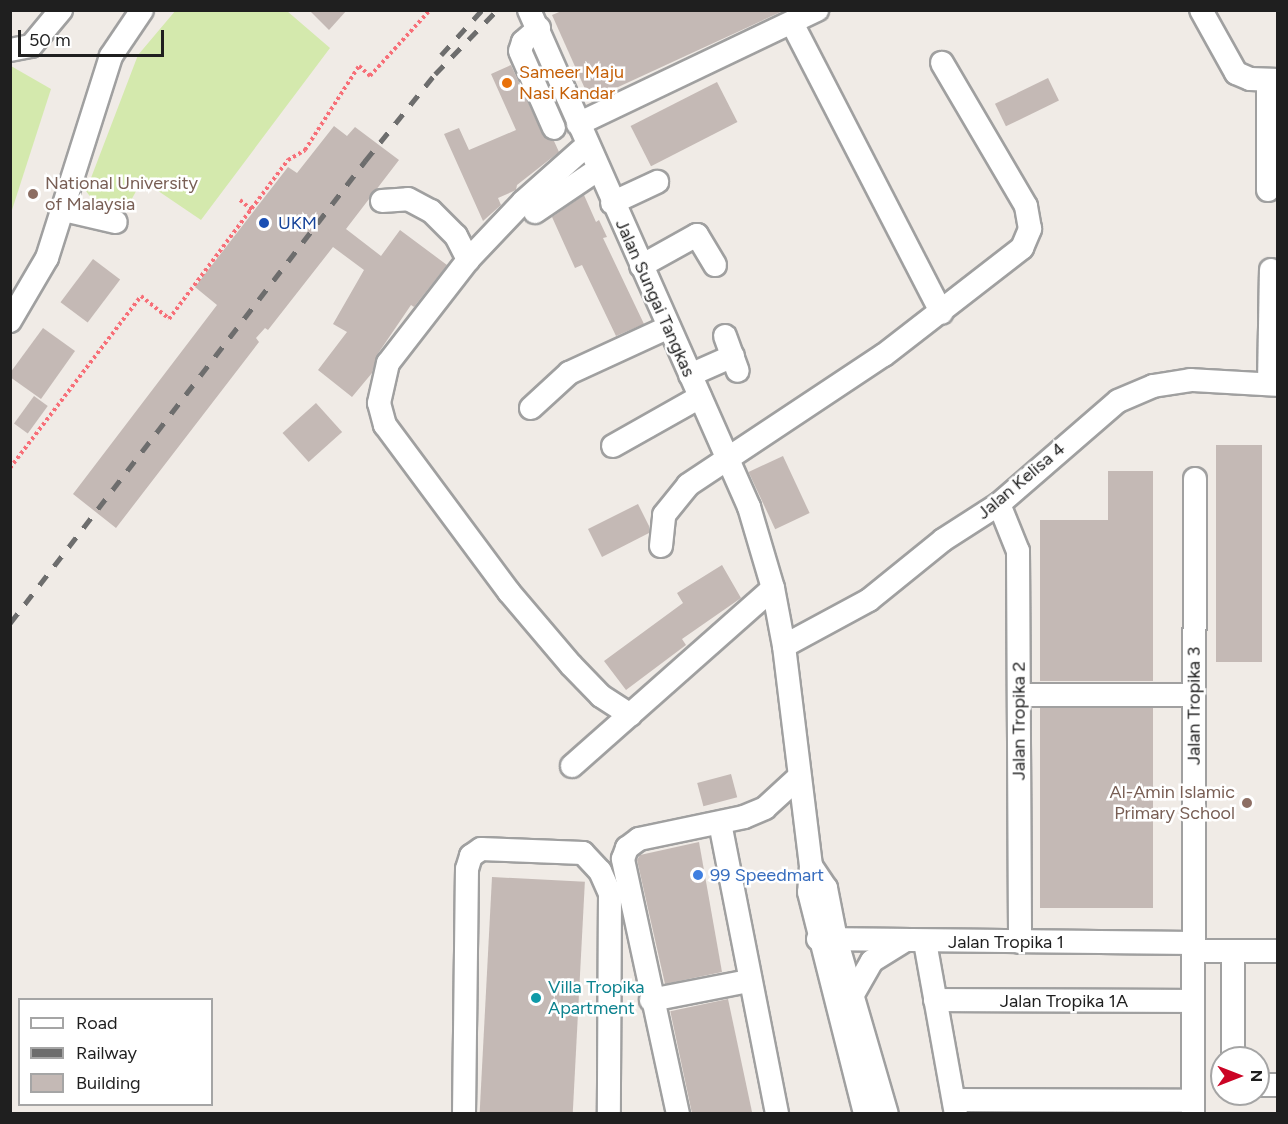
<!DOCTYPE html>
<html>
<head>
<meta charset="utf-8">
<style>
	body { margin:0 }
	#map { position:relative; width:1288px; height:1124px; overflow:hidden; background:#f0ebe6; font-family:Figtree,sans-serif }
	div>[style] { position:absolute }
	.grass>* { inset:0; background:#d4e9ad }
	.building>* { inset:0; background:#c4b9b5; transform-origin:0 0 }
	.path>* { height:4px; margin-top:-2px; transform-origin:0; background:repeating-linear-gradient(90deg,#f76f78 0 3px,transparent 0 6px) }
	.roads { filter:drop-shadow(2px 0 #a0a0a0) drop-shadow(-2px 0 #a0a0a0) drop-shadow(0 2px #a0a0a0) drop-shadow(0 -2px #a0a0a0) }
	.minor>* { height:22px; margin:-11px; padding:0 11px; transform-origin:11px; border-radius:11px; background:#fff }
	.rail>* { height:4.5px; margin-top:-2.25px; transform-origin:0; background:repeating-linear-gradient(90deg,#6d6d6d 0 12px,transparent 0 24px) }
	.dots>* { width:16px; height:16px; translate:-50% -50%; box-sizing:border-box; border:3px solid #fff; border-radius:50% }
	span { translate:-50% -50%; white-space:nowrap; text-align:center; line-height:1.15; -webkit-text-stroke:5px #fff; paint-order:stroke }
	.food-label { font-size:18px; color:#c56008 }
	.left { translate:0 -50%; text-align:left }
	.education-label { font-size:18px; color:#785e54 }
	.right { translate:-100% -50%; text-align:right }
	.transit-label { font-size:18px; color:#164399 }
	.street-label { font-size:18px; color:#1f1f1f }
	.shop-label { font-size:18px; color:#366cbe }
	.culture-label { font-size:18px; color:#0d838f }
	.frame { position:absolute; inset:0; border:12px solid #1f1f1f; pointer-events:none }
	.legend { position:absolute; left:18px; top:998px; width:195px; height:108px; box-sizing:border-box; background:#fff; border:2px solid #a5a5a5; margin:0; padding:8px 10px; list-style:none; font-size:18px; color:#1f1f1f }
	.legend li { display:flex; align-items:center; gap:12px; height:30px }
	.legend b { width:30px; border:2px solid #a5a5a5 }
	.north { position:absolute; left:1210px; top:1046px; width:60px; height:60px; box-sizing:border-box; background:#fff; border:2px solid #a5a5a5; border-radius:50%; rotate:90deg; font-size:16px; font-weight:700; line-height:24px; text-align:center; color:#1f1f1f }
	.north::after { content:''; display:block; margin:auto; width:21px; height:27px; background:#cb0425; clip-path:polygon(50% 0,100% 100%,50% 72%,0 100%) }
	.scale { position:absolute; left:18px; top:30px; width:146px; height:27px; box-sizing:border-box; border:3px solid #1f1f1f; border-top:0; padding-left:8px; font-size:18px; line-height:21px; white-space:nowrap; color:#1f1f1f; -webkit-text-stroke:4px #fff; paint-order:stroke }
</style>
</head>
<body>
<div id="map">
	<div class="grass">
		<i style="clip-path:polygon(176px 10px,287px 11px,330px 48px,201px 220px,142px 180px,127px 208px,97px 206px,86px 191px,138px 55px)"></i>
		<i style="clip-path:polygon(11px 66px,51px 89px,11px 213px)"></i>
	</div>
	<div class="building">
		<i style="clip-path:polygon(309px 10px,347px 10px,329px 30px)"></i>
		<i style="clip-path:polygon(564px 10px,785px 10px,590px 100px,552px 15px)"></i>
		<i style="clip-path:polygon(511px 65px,542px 133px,554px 141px,559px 152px,517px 185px,516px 190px,498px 198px,501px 205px,483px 221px,444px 134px,459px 128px,469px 150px,516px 130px,491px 74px)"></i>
		<i style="left:1048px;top:78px;width:25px;height:59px;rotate:64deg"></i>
		<i style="left:717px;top:82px;width:45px;height:97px;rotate:63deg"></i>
		<i style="clip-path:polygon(334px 126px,347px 136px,355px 127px,399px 160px,346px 229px,381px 256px,400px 230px,447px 265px,414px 307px,411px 305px,377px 355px,372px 373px,352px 397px,318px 370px,347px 332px,333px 324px,364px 270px,333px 247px,268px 330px,265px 328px,256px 338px,259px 342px,116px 528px,73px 494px,217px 305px,195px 287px,288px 167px,297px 173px)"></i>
		<i style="clip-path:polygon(584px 195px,596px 222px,599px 220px,607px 237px,603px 238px,644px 324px,616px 336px,582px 265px,575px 268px,552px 217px)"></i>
		<i style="left:93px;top:259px;width:34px;height:54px;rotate:37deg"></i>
		<i style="clip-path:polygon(43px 328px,75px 351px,41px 399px,10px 377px,10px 373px)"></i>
		<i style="left:34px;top:396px;width:17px;height:34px;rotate:36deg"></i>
		<i style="left:316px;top:403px;width:39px;height:45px;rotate:48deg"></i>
		<i style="left:1216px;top:445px;width:46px;height:217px"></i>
		<i style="left:783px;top:456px;width:63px;height:38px;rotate:65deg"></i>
		<i style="clip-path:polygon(1108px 471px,1153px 471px,1153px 681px,1040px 681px,1040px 520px,1108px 520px)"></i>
		<i style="clip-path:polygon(638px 504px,649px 526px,649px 533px,602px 557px,588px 529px)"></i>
		<i style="clip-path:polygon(722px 565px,741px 598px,682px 639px,686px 645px,626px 690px,604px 661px,683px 603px,677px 593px)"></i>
		<i style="left:1040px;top:708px;width:113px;height:200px"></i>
		<i style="left:731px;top:774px;width:24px;height:35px;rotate:75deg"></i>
		<i style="clip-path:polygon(699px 842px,722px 972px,665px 984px,637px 860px,640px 855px)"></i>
		<i style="left:492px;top:877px;width:93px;height:236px;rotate:3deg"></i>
		<i style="left:728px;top:999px;width:116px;height:59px;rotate:78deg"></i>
	</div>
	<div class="path">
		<i style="left:240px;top:200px;width:16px;rotate:40deg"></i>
		<i style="left:10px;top:468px;width:216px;rotate:-52.7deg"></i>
		<i style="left:141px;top:296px;width:36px;rotate:39deg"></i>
		<i style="left:169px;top:319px;width:199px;rotate:-53.2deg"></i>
		<i style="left:288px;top:160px;width:20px;rotate:-30deg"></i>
		<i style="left:305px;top:150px;width:100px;rotate:-57.3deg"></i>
		<i style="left:359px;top:66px;width:15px;rotate:42deg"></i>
		<i style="left:370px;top:76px;width:89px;rotate:-47.7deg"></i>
	</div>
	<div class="roads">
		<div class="minor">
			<i style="left:529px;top:10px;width:544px;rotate:66.12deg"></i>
			<i style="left:749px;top:507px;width:84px;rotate:73.5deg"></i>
			<i style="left:773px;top:588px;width:59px;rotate:79.3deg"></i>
			<i style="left:784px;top:646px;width:222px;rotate:83deg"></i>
			<i style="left:811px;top:866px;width:26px;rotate:94deg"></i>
			<i style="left:809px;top:892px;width:229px;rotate:75.8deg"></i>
			<i style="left:1201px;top:10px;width:72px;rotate:60.9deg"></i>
			<i style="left:1236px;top:73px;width:15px;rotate:23deg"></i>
			<i style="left:1250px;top:79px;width:28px;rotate:2deg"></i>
			<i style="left:792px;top:23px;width:326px;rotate:62.7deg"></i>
			<i style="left:539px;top:28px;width:21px;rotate:139deg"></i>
			<i style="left:523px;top:42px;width:9px;rotate:108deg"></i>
			<i style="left:520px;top:51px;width:84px;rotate:66.2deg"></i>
			<i style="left:10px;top:50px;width:21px;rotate:-11deg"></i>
			<i style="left:31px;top:46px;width:47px;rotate:-50.2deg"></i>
			<i style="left:1268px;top:80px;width:110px;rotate:90deg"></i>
			<i style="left:578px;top:124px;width:265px;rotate:-25.5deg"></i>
			<i style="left:586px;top:146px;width:84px;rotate:138.4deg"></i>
			<i style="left:523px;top:202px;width:80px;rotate:133.5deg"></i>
			<i style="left:468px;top:260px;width:130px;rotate:127.8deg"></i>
			<i style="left:388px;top:363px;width:41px;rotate:102.7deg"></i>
			<i style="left:379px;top:403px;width:23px;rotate:75deg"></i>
			<i style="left:385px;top:425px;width:208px;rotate:53.4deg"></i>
			<i style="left:509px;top:592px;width:96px;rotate:49.7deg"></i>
			<i style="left:571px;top:665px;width:43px;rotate:45.9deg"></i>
			<i style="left:601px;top:696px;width:35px;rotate:33deg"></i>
			<i style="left:382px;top:201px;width:26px;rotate:-4deg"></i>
			<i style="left:408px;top:199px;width:26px;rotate:28deg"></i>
			<i style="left:431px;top:211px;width:35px;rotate:45deg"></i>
			<i style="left:456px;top:236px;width:27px;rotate:63deg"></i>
			<i style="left:612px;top:203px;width:50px;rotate:-25deg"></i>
			<i style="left:64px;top:210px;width:53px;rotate:13deg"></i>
			<i style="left:535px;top:212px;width:75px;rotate:-34.1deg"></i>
			<i style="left:641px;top:266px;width:64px;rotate:-29deg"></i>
			<i style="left:697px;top:235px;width:35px;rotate:59deg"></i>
			<i style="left:10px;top:321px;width:73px;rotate:-59.6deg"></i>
			<i style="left:47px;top:258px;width:212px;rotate:-72.4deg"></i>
			<i style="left:111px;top:56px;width:55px;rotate:-56deg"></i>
			<i style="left:725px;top:336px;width:37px;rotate:70deg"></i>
			<i style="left:690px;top:375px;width:47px;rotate:-23.8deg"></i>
			<i style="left:1269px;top:384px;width:114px;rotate:-89deg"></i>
			<i style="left:531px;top:408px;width:52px;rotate:-42.6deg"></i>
			<i style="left:569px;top:373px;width:110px;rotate:-24.7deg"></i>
			<i style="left:613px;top:446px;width:100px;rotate:-29.4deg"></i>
			<i style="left:999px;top:504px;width:51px;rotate:68deg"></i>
			<i style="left:1018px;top:551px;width:391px;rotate:89.7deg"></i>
			<i style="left:661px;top:546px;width:31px;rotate:-84deg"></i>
			<i style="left:664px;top:515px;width:38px;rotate:-51deg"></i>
			<i style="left:688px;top:485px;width:235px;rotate:-33.6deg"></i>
			<i style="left:884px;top:355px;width:175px;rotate:-37.8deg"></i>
			<i style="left:1022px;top:248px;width:21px;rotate:-67deg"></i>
			<i style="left:1030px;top:229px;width:23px;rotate:-100deg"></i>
			<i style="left:1026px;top:206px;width:166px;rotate:-120.4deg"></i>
			<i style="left:784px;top:646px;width:97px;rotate:-28.4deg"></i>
			<i style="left:869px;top:600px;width:95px;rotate:-39deg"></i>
			<i style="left:943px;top:540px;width:67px;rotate:-32.7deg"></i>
			<i style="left:999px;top:504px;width:157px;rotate:-40.9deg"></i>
			<i style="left:1118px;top:401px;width:38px;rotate:-23deg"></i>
			<i style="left:1153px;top:386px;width:38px;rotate:-9deg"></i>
			<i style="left:1191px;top:380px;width:87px;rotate:3.3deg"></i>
			<i style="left:1019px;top:695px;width:175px"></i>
			<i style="left:572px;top:766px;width:268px;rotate:-41.5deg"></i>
			<i style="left:720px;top:823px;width:297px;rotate:78.9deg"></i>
			<i style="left:811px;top:866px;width:27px;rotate:56deg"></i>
			<i style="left:826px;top:888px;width:52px;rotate:78.9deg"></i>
			<i style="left:836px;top:939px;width:182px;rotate:73.8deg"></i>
			<i style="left:818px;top:939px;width:375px;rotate:0.6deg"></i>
			<i style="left:925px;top:942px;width:175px;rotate:79.8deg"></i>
			<i style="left:1193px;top:951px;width:85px"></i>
			<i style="left:852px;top:996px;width:40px;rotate:-60.3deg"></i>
			<i style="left:872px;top:961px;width:39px;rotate:-32deg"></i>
			<i style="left:651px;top:1000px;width:100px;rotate:-11deg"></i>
			<i style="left:935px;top:1000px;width:258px;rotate:0.2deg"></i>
			<i style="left:1233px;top:1058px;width:107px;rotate:-90deg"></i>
			<i style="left:1258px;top:1085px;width:20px"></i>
			<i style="left:954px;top:1100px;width:239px;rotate:0.2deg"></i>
			<i style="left:464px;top:1114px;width:245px;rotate:-89.3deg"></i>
			<i style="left:467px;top:869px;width:14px;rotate:-73deg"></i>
			<i style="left:471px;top:856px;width:12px;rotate:-35deg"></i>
			<i style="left:481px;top:849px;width:102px;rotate:2.2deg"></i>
			<i style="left:583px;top:853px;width:25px;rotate:47deg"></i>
			<i style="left:600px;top:871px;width:24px;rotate:66deg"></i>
			<i style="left:610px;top:893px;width:221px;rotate:90.3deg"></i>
			<i style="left:678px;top:1114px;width:261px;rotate:-102.2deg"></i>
			<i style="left:623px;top:859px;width:12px;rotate:-70deg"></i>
			<i style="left:627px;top:848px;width:15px;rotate:-37deg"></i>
			<i style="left:639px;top:839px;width:107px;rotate:-11.8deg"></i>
			<i style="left:744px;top:817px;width:23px;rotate:-23deg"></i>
			<i style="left:765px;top:808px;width:46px;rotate:-42.4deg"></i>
			<i style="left:1193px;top:1114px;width:635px;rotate:-89.82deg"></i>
		</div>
	</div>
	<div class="rail">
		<i style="left:441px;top:55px;width:61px;rotate:-47.7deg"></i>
		<i style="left:10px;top:623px;width:583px;rotate:-52.46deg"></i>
		<i style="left:365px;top:161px;width:112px;rotate:-51.2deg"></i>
		<i style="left:435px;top:74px;width:89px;rotate:-45.9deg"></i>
	</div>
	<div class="dots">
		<i style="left:507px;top:83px;background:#e8710a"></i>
		<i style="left:33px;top:194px;background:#8d6e63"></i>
		<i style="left:264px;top:223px;background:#1a4fb4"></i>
		<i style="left:1247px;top:803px;background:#8d6e63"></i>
		<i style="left:698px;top:875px;background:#3f7fe0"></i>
		<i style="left:536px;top:998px;background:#0f9aa8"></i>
	</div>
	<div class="food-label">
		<span class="left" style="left:519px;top:83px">Sameer Maju<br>Nasi Kandar</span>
	</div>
	<div class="education-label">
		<span class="left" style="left:45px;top:194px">National University<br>of Malaysia</span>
		<span class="right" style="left:1235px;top:803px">Al-Amin Islamic<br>Primary School</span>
	</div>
	<div class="transit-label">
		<span class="left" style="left:278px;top:223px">UKM</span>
	</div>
	<div class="street-label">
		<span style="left:655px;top:298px;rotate:66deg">Jalan Sungai Tangkas</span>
		<span style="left:1021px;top:481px;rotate:-40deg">Jalan Kelisa 4</span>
		<span style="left:1194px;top:706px;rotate:-90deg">Jalan Tropika 3</span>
		<span style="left:1019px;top:721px;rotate:-90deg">Jalan Tropika 2</span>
		<span style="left:1006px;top:942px">Jalan Tropika 1</span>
		<span style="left:1064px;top:1001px">Jalan Tropika 1A</span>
	</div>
	<div class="shop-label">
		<span class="left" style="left:710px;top:875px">99 Speedmart</span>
	</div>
	<div class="culture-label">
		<span class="left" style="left:548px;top:998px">Villa Tropika<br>Apartment</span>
	</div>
	<div class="frame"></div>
	<ul class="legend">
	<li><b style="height:8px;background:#fff"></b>Road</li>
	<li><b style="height:8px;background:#6d6d6d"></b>Railway</li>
	<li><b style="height:16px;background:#c4b9b5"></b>Building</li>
	</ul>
	<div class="north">N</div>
	<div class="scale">50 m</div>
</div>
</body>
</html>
